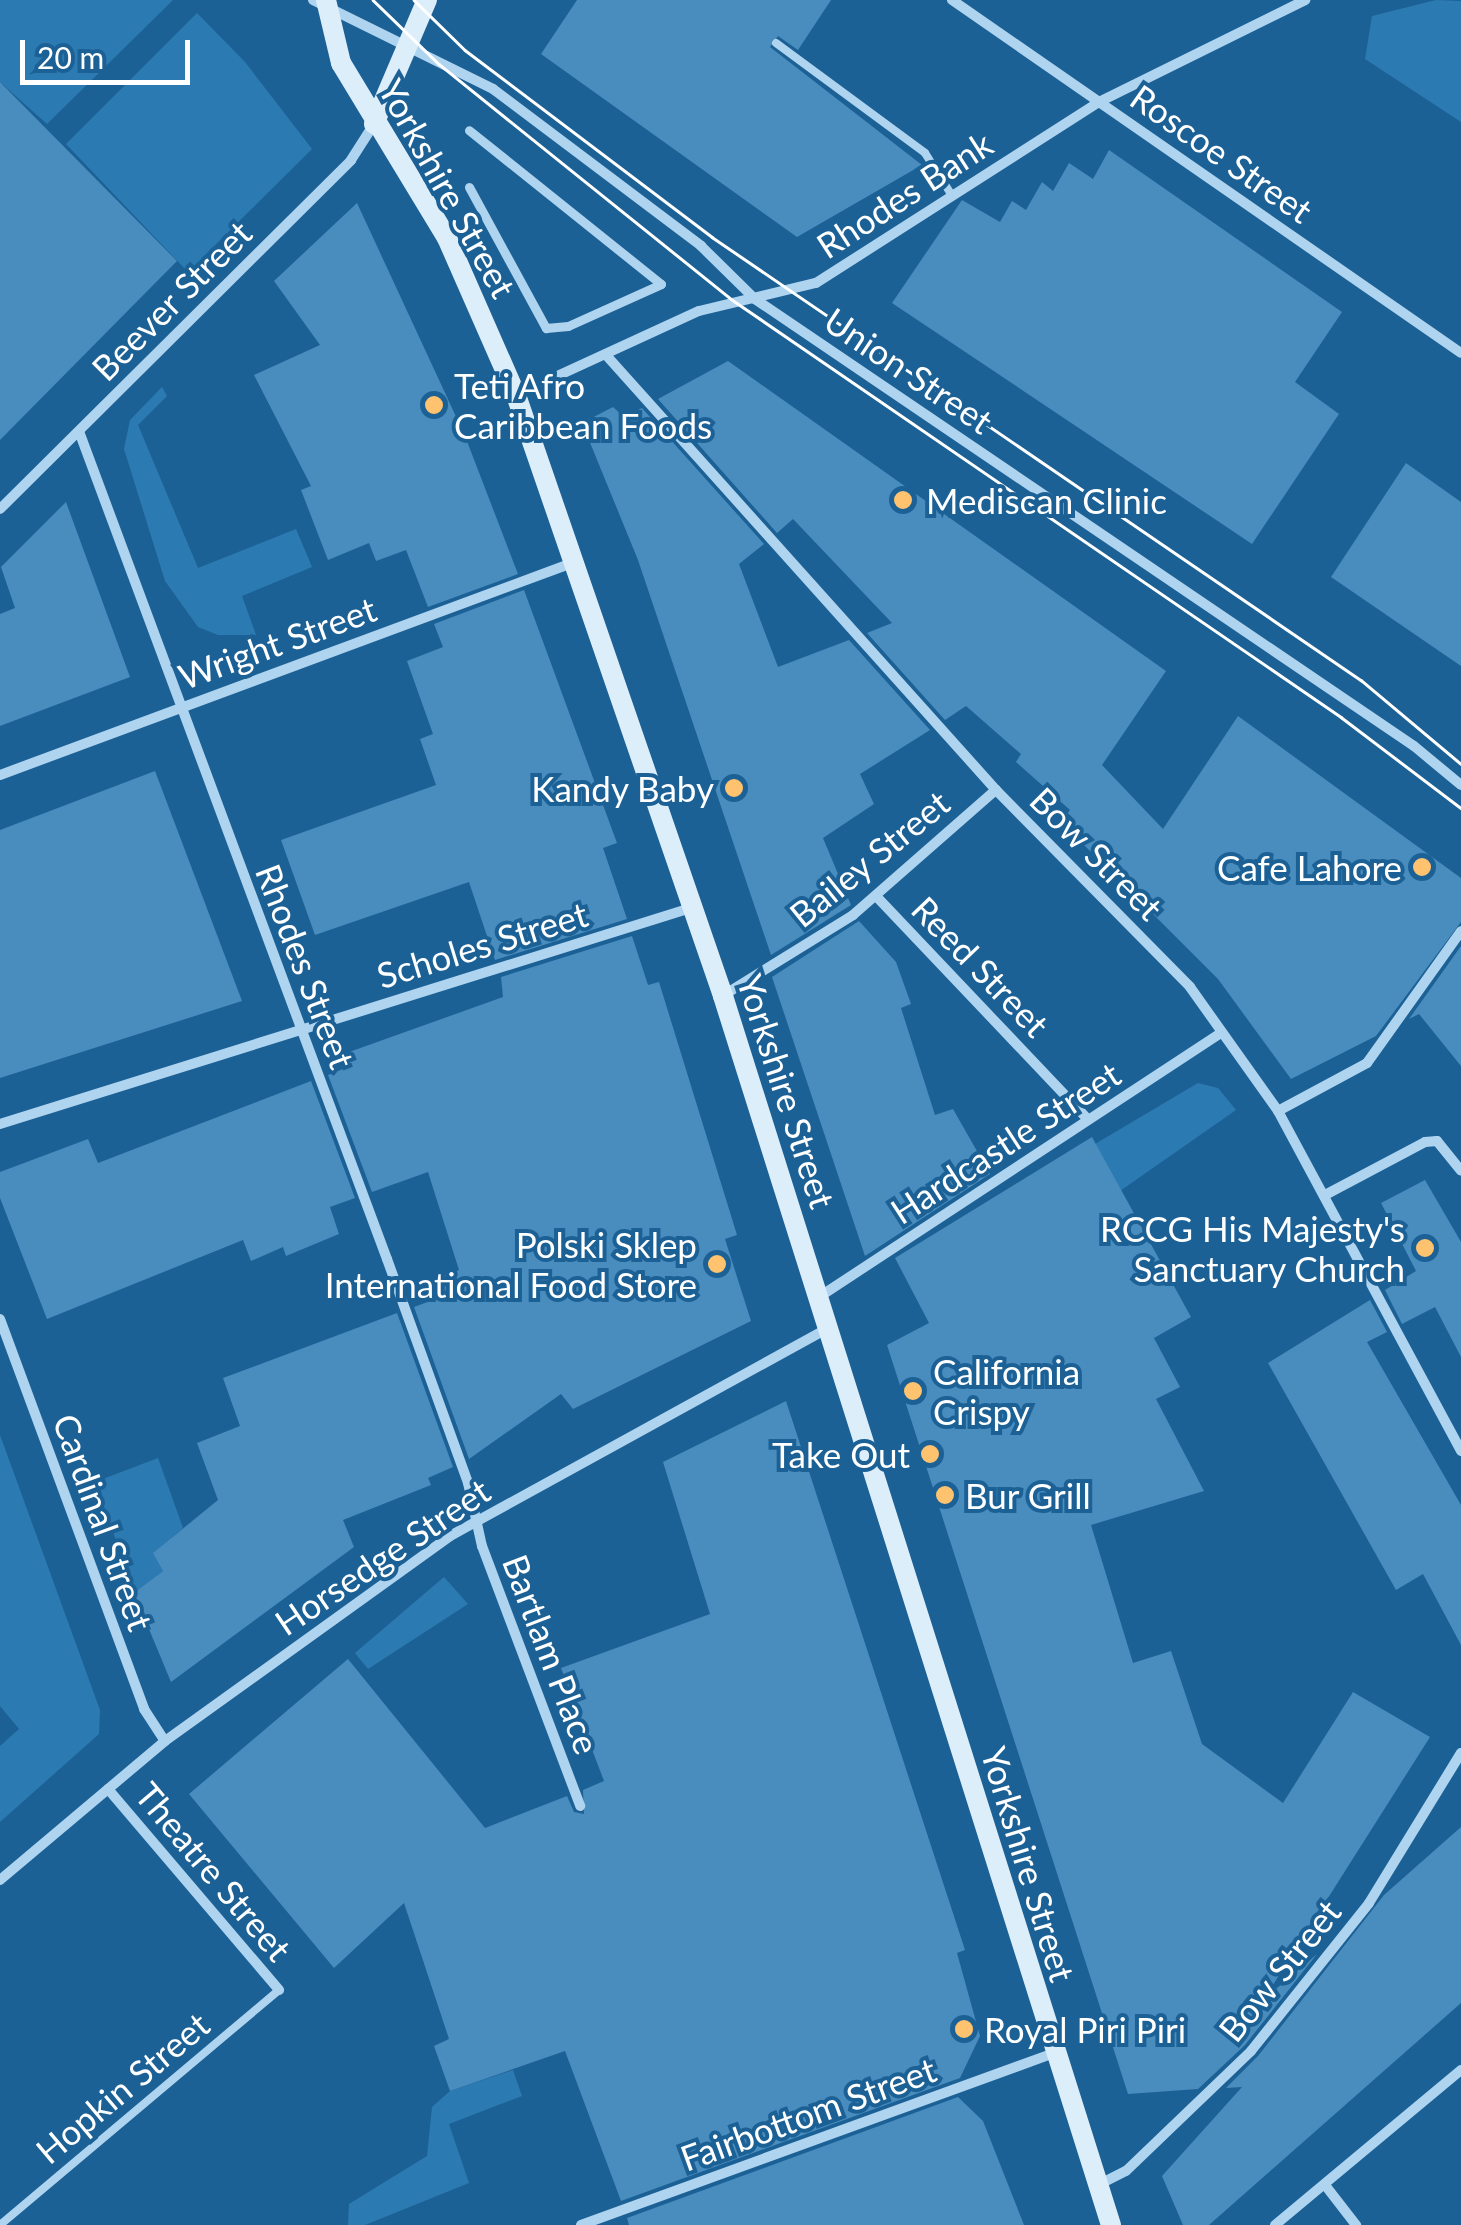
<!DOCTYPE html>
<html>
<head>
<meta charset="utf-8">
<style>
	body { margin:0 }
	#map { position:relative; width:1461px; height:2225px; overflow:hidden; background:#1c6196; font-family:Lato,sans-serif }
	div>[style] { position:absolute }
	.green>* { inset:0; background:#2c7ab2 }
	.building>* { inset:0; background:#498cbe }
	.service>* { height:8px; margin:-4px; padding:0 4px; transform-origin:4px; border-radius:4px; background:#afd4f0 }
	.pedestrian>* { height:9px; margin:-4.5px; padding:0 4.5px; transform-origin:4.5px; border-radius:4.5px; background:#afd4f0 }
	.minor>* { height:10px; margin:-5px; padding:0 5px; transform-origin:5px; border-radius:5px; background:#afd4f0 }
	.secondary>* { height:20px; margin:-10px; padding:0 10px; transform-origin:10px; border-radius:10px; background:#ddeefb }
	.tram>* { height:2.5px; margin:-1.25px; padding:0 1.25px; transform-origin:1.25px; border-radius:1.25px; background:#fff }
	.dots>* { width:28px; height:28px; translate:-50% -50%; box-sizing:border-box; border:5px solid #1c6196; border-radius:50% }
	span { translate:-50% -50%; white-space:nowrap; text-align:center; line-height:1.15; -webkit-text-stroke:8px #1c6196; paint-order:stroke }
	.street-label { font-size:35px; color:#fff }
	.poi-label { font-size:35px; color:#fff }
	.left { translate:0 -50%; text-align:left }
	.right { translate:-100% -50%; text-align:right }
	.scale { position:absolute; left:20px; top:40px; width:170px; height:45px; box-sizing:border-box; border:5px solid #fff; border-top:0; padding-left:12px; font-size:30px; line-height:35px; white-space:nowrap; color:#fff; -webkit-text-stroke:8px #1c6196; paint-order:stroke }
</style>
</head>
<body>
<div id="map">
	<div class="green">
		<i style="clip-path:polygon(0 0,173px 0,47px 124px,0 82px)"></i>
		<i style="clip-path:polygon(1436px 0,1461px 1px,1461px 122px,1365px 59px,1372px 16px)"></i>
		<i style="clip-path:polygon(197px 13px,245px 62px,312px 149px,188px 272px,66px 144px)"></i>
		<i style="clip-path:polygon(162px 387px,167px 396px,138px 425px,198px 568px,296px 529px,312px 567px,242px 596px,256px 635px,218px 635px,198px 627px,165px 581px,124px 449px,130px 420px)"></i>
		<i style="clip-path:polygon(1198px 1083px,1218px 1088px,1236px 1110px,1120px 1191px,1095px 1144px)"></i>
		<i style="clip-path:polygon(0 1435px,100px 1710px,99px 1734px,0 1822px,0 1746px,19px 1729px,0 1706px)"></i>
		<i style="clip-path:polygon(158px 1458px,183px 1528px,154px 1553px,163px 1571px,135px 1593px,95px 1482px)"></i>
		<i style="clip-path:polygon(444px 1577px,468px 1604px,368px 1669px,355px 1653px)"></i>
		<i style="clip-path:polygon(513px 2070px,522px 2096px,449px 2124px,469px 2183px,365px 2225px,348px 2225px,349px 2204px,427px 2156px,432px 2107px,450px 2091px)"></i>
	</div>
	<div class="building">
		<i style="clip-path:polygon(577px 0,831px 0,798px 50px,778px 36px,770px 47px,922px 165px,797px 237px,541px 54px)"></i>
		<i style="clip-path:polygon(0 82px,177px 261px,0 440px)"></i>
		<i style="clip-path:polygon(1109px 150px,1342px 312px,1295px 382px,1339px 414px,1252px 544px,892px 303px,962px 200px,1000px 222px,1012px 201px,1026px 210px,1042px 182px,1053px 191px,1069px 163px,1093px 179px)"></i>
		<i style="clip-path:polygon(357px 203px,465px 436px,518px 574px,428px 607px,406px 550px,376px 561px,369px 543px,328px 560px,301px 490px,311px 486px,254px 375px,320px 345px,274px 281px)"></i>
		<i style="clip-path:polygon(728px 361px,1166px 671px,1102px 765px,1163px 829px,1238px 716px,1461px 878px,1461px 922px,1376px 1036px,1291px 1079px,1218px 979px,1061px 822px,1070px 810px,1016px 762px,1021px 754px,966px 706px,945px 720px,867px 633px,892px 623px,793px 519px,777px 533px,658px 399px)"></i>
		<i style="clip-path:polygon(613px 407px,624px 417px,642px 408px,764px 544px,739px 564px,778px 667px,849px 640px,930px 730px,860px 774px,874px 804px,823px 838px,851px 905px,771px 955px,638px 560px,582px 423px)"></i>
		<i style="clip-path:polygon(1406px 463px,1461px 502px,1461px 666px,1331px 577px)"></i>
		<i style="clip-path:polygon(66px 502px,130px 677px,0 726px,0 614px,15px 608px,1px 567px)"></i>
		<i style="clip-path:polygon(524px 590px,617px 843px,603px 848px,627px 919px,495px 960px,469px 882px,315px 935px,281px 840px,436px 785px,420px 739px,433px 734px,407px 661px,443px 647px,434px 624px)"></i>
		<i style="clip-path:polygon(155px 771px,242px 1001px,0 1078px,0 830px)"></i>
		<i style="clip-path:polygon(859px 921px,896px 962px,911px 1004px,901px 1008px,935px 1115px,953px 1109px,990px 1174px,865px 1256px,772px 977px)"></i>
		<i style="clip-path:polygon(632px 936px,648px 985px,659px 982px,737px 1235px,725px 1239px,751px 1321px,573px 1409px,561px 1394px,469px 1459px,414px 1307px,433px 1300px,427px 1282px,459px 1270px,428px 1172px,372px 1192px,328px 1075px,343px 1069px,338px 1056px,503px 997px,501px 977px)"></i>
		<i style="clip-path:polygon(1461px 946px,1461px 1066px,1419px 1014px,1409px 1019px)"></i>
		<i style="clip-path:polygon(311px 1081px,355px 1198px,330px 1207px,339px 1234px,286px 1256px,283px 1247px,251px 1261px,243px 1240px,47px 1319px,0 1198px,0 1172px,88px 1139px,98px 1163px)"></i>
		<i style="clip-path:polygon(1092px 1137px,1191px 1317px,1154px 1338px,1180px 1387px,1156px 1399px,1204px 1491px,1091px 1525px,1133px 1663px,1171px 1651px,1202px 1744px,1283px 1803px,1353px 1692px,1430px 1737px,1264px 1999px,1317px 1954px,1245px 2045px,1198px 2089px,1128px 2094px,887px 1345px,929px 1323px,895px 1258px)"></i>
		<i style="clip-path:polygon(1425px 1180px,1461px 1242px,1461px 1357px,1435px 1307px,1402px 1324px,1385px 1290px,1416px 1271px,1381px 1203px)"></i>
		<i style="clip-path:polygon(1370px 1300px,1387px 1332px,1367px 1342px,1461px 1505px,1461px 1645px,1423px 1574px,1396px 1590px,1268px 1363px)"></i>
		<i style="clip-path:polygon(397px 1313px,453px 1467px,428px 1478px,431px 1485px,343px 1520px,354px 1547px,171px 1682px,134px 1593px,163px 1571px,153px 1553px,218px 1500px,197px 1443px,240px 1426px,223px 1378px)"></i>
		<i style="clip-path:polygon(786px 1401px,965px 1950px,957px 1953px,980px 2036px,960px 2078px,621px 2201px,565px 2051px,450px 2091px,434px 2046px,449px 2039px,404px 1903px,334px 1968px,189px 1794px,348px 1659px,485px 1828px,567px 1796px,574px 1812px,584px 1814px,583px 1790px,604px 1781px,561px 1668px,710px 1614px,663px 1462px)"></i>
		<i style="clip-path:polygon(1461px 1827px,1461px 2003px,1209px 2225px,1183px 2225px,1162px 2176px,1242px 2087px,1226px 2088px,1258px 2056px,1384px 1895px)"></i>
		<i style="clip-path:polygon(958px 2097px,983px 2121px,1024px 2225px,629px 2225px,627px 2218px)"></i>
	</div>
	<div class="service">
		<i style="left:776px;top:43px;width:185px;rotate:36.4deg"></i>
		<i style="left:925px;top:153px;width:49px;rotate:57.6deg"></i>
		<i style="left:0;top:2225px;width:365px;rotate:-40.1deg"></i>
	</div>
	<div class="pedestrian">
		<i style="left:469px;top:187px;width:161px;rotate:61.4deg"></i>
		<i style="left:546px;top:328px;width:22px;rotate:-5deg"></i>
		<i style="left:568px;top:326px;width:102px;rotate:-24.3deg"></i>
		<i style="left:661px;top:284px;width:246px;rotate:-141.3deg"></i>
	</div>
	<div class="minor">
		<i style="left:313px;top:0;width:201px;rotate:26.3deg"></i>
		<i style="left:493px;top:89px;width:261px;rotate:37deg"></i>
		<i style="left:701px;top:246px;width:76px;rotate:44.5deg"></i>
		<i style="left:755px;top:299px;width:796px;rotate:34.15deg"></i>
		<i style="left:1414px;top:746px;width:61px;rotate:39.7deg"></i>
		<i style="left:952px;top:0;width:619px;rotate:34.74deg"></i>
		<i style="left:606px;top:355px;width:584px;rotate:48.12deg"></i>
		<i style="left:996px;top:790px;width:276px;rotate:45.4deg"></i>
		<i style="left:1190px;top:987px;width:152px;rotate:54.6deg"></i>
		<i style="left:1278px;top:1111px;width:386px;rotate:61.7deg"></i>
		<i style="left:516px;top:395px;width:201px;rotate:-24.7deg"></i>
		<i style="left:699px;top:311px;width:120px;rotate:-13.5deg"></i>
		<i style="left:816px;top:283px;width:338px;rotate:-32.6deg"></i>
		<i style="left:1101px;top:101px;width:228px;rotate:-26.3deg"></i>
		<i style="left:80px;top:434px;width:880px;rotate:69.59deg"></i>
		<i style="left:387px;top:1259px;width:238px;rotate:70.1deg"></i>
		<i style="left:468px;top:1483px;width:65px;rotate:77.5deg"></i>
		<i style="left:482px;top:1546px;width:278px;rotate:69.3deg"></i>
		<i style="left:0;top:509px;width:495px;rotate:-44.8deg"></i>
		<i style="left:351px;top:160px;width:43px;rotate:-57.4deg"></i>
		<i style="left:0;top:775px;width:613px;rotate:-20.33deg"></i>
		<i style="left:876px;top:896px;width:306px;rotate:46.5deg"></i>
		<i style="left:724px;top:995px;width:152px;rotate:-31.8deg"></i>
		<i style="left:853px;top:915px;width:190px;rotate:-41.2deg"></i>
		<i style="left:1278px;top:1111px;width:101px;rotate:-28.3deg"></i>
		<i style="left:1367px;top:1063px;width:162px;rotate:-54.5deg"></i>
		<i style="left:0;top:1124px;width:727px;rotate:-17.36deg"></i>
		<i style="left:1325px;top:1195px;width:113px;rotate:-27.9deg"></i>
		<i style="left:1425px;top:1142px;width:12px;rotate:-5deg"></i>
		<i style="left:1437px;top:1141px;width:38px;rotate:51deg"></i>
		<i style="left:819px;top:1297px;width:481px;rotate:-33.3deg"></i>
		<i style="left:0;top:1319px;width:416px;rotate:69.7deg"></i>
		<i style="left:144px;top:1709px;width:38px;rotate:57deg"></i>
		<i style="left:108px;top:1789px;width:264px;rotate:49.6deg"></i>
		<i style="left:0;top:1880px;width:216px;rotate:-40.1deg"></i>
		<i style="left:165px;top:1741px;width:351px;rotate:-35.7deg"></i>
		<i style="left:450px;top:1536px;width:432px;rotate:-28.8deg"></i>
		<i style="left:1098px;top:2185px;width:31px;rotate:-27deg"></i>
		<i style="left:1126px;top:2171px;width:173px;rotate:-43.8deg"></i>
		<i style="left:1251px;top:2051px;width:189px;rotate:-51.4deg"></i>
		<i style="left:1369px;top:1903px;width:176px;rotate:-58.5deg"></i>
		<i style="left:1325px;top:2185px;width:51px;rotate:52.2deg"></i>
		<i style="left:581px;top:2225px;width:503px;rotate:-19.98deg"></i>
		<i style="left:1275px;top:2225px;width:242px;rotate:-39.8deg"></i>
	</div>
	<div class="secondary">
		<i style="left:326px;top:0;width:65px;rotate:76.6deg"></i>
		<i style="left:341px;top:63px;width:205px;rotate:58.8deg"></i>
		<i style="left:447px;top:238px;width:171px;rotate:66.3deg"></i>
		<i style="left:516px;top:395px;width:636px;rotate:70.99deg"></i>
		<i style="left:723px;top:996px;width:1289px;rotate:72.48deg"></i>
		<i style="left:374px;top:124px;width:135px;rotate:-66.9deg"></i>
	</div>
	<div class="tram">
		<i style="left:373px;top:0;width:92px;rotate:44.1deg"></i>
		<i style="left:439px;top:64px;width:378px;rotate:38.8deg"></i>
		<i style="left:734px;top:301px;width:736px;rotate:34.42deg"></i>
		<i style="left:1341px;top:717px;width:151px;rotate:37.2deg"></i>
		<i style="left:414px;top:0;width:71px;rotate:44.4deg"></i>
		<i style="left:465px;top:50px;width:310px;rotate:37.1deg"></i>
		<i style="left:712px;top:237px;width:786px;rotate:34.32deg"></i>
		<i style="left:1361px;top:680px;width:131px;rotate:40deg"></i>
	</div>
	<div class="dots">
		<i style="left:434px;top:405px;background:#ffc26e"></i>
		<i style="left:903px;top:500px;background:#ffc26e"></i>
		<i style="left:734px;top:788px;background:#ffc26e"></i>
		<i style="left:1422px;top:867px;background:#ffc26e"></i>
		<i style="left:1425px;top:1248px;background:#ffc26e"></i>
		<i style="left:717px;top:1264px;background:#ffc26e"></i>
		<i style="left:913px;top:1391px;background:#ffc26e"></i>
		<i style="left:930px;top:1454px;background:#ffc26e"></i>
		<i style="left:945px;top:1495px;background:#ffc26e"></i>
		<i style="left:964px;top:2029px;background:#ffc26e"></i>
	</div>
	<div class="street-label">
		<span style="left:1222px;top:153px;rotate:35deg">Roscoe Street</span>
		<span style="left:448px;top:188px;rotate:61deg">Yorkshire Street</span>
		<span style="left:904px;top:194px;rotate:-33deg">Rhodes Bank</span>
		<span style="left:171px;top:300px;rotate:-45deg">Beever Street</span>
		<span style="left:909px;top:370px;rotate:34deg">Union Street</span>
		<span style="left:277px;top:642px;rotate:-20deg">Wright Street</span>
		<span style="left:1097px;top:853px;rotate:45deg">Bow Street</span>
		<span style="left:869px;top:858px;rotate:-39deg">Bailey Street</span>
		<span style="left:482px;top:944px;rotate:-17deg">Scholes Street</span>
		<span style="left:306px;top:966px;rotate:69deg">Rhodes Street</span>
		<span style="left:981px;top:966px;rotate:46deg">Reed Street</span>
		<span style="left:787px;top:1091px;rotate:72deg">Yorkshire Street</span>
		<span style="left:1005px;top:1142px;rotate:-33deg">Hardcastle Street</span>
		<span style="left:104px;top:1522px;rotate:70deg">Cardinal Street</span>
		<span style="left:382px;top:1556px;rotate:-34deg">Horsedge Street</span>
		<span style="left:552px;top:1654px;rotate:69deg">Bartlam Place</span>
		<span style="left:1029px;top:1864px;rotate:73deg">Yorkshire Street</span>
		<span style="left:214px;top:1871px;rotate:50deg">Theatre Street</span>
		<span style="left:1279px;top:1970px;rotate:-51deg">Bow Street</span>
		<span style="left:122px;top:2087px;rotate:-40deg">Hopkin Street</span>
		<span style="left:808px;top:2113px;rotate:-20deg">Fairbottom Street</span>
	</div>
	<div class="poi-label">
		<span class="left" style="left:454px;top:405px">Teti Afro<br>Caribbean Foods</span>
		<span class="left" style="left:926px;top:500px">Mediscan Clinic</span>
		<span class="right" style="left:714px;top:788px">Kandy Baby</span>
		<span class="right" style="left:1402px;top:867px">Cafe Lahore</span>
		<span class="right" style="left:1405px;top:1248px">RCCG His Majesty's<br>Sanctuary Church</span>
		<span class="right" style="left:697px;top:1264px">Polski Sklep<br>International Food Store</span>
		<span class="left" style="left:933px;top:1391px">California<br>Crispy</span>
		<span class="right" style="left:910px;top:1454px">Take Out</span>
		<span class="left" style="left:965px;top:1495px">Bur Grill</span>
		<span class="left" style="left:984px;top:2029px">Royal Piri Piri</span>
	</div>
	<div class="scale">20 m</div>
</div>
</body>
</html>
